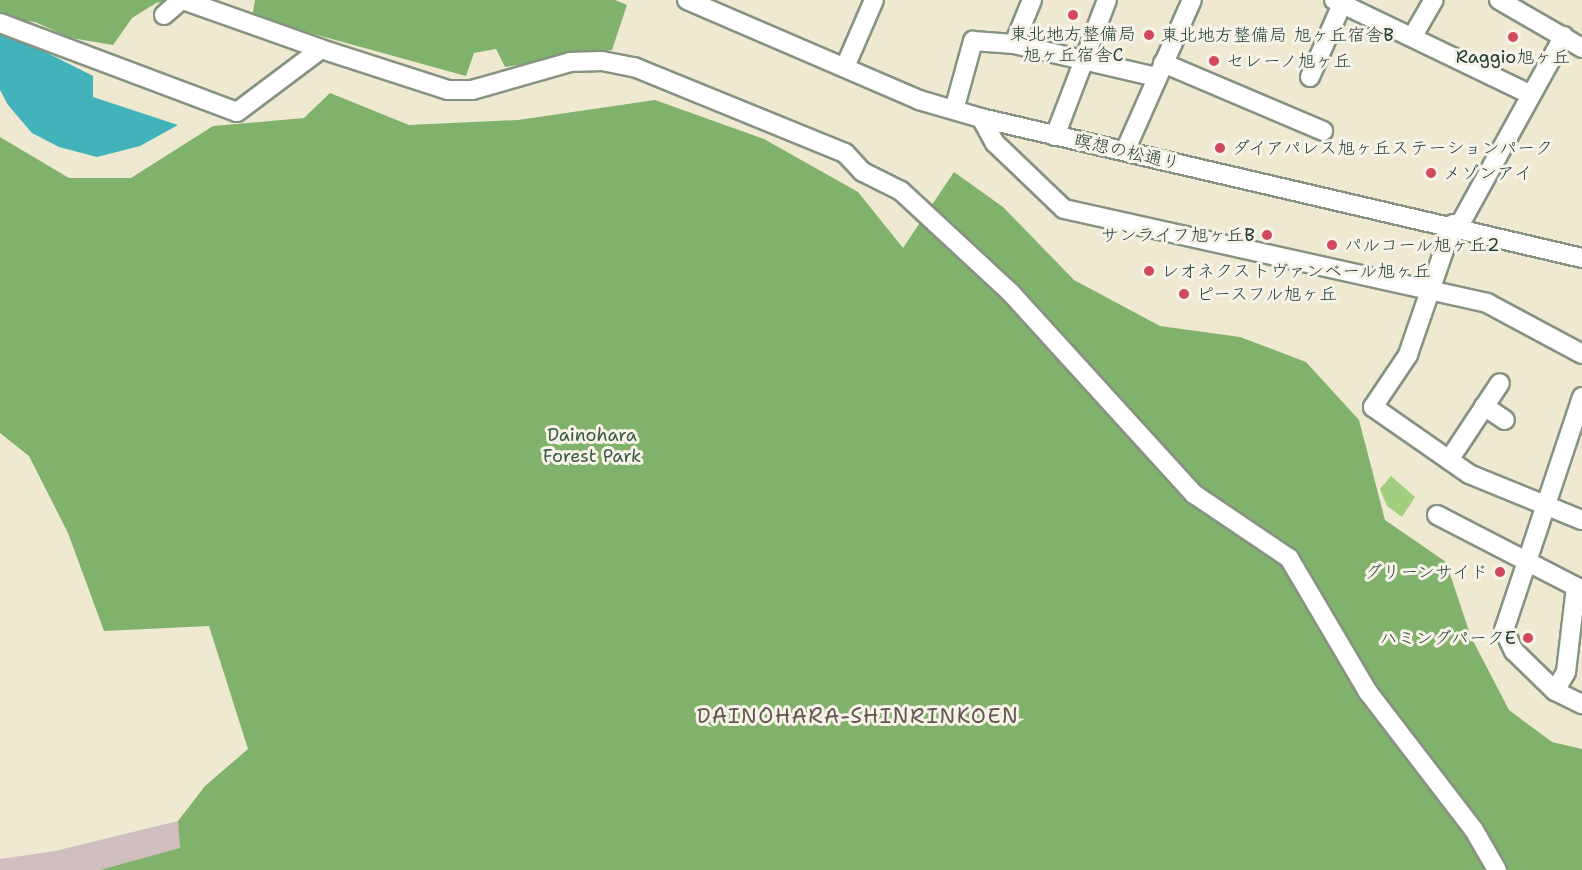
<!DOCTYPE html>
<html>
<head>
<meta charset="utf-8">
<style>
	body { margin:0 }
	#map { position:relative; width:1582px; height:870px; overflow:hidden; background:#eee9d0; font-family:"Shantell Sans","Klee One",sans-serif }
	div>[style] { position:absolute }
	.industrial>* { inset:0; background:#d1bfbf }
	.green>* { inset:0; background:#a1cf7d }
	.forest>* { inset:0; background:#80b26c }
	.water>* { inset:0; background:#42b2bb }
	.roads { filter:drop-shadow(2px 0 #869382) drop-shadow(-2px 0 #869382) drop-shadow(0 2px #869382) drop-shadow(0 -2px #869382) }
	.minor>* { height:18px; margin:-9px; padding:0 9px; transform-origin:9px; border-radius:9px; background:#fff }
	.dots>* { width:16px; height:16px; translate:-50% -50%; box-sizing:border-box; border:3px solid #f7f3e8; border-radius:50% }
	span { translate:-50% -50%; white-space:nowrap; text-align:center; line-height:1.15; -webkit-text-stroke:6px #f7f3e8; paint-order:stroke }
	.poi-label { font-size:18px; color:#1f3d34 }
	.left { translate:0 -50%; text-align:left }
	.right { translate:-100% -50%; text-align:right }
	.street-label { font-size:18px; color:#1f3d34 }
	.park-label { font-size:18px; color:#395a43 }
	.quarter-label { font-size:21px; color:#635851; letter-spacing:1.5px }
</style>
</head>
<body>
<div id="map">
	<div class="industrial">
		<i style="clip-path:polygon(178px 821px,181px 848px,149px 861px,100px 870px,0 870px,0 859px,55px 851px)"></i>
	</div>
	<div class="green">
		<i style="clip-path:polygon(1391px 476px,1415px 497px,1402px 517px,1387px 506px,1380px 489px)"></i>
	</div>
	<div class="forest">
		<i style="clip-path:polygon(0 0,173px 0,156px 3px,132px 18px,113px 45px,71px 38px,35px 22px,0 18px)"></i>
		<i style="clip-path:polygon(255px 0,615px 0,627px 5px,612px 50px,505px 67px,496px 49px,474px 53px,466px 76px,252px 17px)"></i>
		<i style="clip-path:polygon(330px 93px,409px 125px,518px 120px,655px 100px,764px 139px,858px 192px,903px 248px,954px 172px,1003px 207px,1074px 280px,1160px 326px,1240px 337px,1306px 362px,1359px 420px,1385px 520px,1446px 562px,1471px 637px,1509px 710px,1552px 742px,1582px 749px,1582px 870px,100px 870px,180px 848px,178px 821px,205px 786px,248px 749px,209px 626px,104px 631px,68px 533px,29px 456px,0 433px,0 137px,69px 178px,131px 178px,213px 126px,304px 118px)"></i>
	</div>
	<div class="water">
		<i style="clip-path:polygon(0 29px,93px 76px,93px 97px,178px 125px,140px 146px,97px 157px,59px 147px,32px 133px,8px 105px,0 90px)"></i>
	</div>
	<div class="roads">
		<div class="minor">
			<i style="left:183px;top:0;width:146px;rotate:19.5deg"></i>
			<i style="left:687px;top:0;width:253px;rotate:23.3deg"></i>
			<i style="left:919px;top:100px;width:65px;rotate:16.2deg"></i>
			<i style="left:981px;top:118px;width:617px;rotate:13.11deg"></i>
			<i style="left:1334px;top:0;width:216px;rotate:25.7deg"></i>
			<i style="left:1499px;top:0;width:96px;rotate:30deg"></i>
			<i style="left:164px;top:15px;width:23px;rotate:-41deg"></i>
			<i style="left:0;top:23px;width:253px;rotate:20.6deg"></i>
			<i style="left:237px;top:112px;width:105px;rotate:-36.9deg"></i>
			<i style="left:321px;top:49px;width:133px;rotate:17.9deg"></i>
			<i style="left:448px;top:90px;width:24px"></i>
			<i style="left:472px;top:90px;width:102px;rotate:-15.9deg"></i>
			<i style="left:570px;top:62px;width:32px;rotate:-2deg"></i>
			<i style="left:602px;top:61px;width:33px;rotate:11deg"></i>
			<i style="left:634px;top:67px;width:228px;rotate:22.2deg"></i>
			<i style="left:845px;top:153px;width:26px;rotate:47deg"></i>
			<i style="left:863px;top:172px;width:42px;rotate:26.6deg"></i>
			<i style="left:901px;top:191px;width:150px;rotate:42.8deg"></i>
			<i style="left:1011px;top:293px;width:272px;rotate:47.7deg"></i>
			<i style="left:1194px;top:494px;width:115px;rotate:34deg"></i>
			<i style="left:1289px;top:558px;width:156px;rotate:59.5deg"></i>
			<i style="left:1368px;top:692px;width:174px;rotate:52.5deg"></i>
			<i style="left:1474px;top:830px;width:46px;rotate:60.1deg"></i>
			<i style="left:1414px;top:34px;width:39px;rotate:-60deg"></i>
			<i style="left:1014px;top:44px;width:48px;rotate:-67.8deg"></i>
			<i style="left:1163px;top:63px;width:174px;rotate:23deg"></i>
			<i style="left:845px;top:67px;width:73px;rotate:-66.6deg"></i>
			<i style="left:1310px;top:77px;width:80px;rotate:-66.3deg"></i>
			<i style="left:954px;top:110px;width:72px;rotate:-74.6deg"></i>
			<i style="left:973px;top:41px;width:41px;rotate:4.2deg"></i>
			<i style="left:1014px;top:44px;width:146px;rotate:13.1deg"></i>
			<i style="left:981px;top:118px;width:29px;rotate:61deg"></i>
			<i style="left:995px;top:143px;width:95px;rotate:43.7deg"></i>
			<i style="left:1064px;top:209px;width:433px;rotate:12.5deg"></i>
			<i style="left:1487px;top:303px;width:108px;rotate:28.2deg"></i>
			<i style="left:1055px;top:136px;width:146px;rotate:-69.1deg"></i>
			<i style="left:1125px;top:151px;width:165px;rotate:-66.1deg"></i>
			<i style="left:1453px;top:224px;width:139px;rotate:109deg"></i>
			<i style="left:1408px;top:355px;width:63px;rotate:123.9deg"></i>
			<i style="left:1373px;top:407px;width:117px;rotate:34.9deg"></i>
			<i style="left:1469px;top:474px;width:122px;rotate:22.2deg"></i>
			<i style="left:1459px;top:226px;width:217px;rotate:-61.1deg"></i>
			<i style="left:1582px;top:397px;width:246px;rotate:108.5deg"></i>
			<i style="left:1504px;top:630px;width:23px;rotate:65deg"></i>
			<i style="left:1514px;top:651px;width:57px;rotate:44.3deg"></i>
			<i style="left:1555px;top:691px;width:30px;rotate:26deg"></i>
			<i style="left:1484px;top:406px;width:25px;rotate:34deg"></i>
			<i style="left:1449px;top:460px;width:92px;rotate:-56.5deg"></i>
			<i style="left:1437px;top:515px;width:163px;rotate:27.3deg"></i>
			<i style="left:1555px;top:691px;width:22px;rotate:-60deg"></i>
			<i style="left:1566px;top:672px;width:86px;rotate:-83.3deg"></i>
		</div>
	</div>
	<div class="dots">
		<i style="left:1073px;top:15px;background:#d1495b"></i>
		<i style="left:1149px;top:35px;background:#d1495b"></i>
		<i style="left:1513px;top:37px;background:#d1495b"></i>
		<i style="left:1214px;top:61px;background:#d1495b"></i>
		<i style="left:1220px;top:148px;background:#d1495b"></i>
		<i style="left:1431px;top:173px;background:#d1495b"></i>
		<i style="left:1267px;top:235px;background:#d1495b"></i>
		<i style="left:1332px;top:245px;background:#d1495b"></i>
		<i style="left:1149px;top:271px;background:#d1495b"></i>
		<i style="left:1184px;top:294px;background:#d1495b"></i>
		<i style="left:1500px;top:572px;background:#d1495b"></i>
		<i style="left:1528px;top:638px;background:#d1495b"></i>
	</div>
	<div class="poi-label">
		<span style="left:1073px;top:45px">東北地方整備局<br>旭ヶ丘宿舎C</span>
		<span class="left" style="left:1161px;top:35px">東北地方整備局 旭ヶ丘宿舎B</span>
		<span style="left:1513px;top:57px">Raggio旭ヶ丘</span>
		<span class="left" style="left:1226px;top:61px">セレーノ旭ヶ丘</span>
		<span class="left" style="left:1232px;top:148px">ダイアパレス旭ヶ丘ステーションパーク</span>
		<span class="left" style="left:1443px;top:173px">メゾンアイ</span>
		<span class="right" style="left:1255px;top:235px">サンライフ旭ヶ丘B</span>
		<span class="left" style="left:1344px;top:245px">パルコール旭ヶ丘2</span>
		<span class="left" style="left:1161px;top:271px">レオネクストヴァンベール旭ヶ丘</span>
		<span class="left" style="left:1196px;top:294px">ピースフル旭ヶ丘</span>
		<span class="right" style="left:1488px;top:572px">グリーンサイド</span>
		<span class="right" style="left:1516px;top:638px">ハミングパークE</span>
	</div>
	<div class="street-label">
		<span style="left:1127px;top:152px;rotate:13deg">瞑想の松通り</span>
	</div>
	<div class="park-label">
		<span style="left:592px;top:446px">Dainohara<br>Forest Park</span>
	</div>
	<div class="quarter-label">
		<span style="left:858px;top:716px">DAINOHARA-SHINRINKOEN</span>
	</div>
</div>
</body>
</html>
